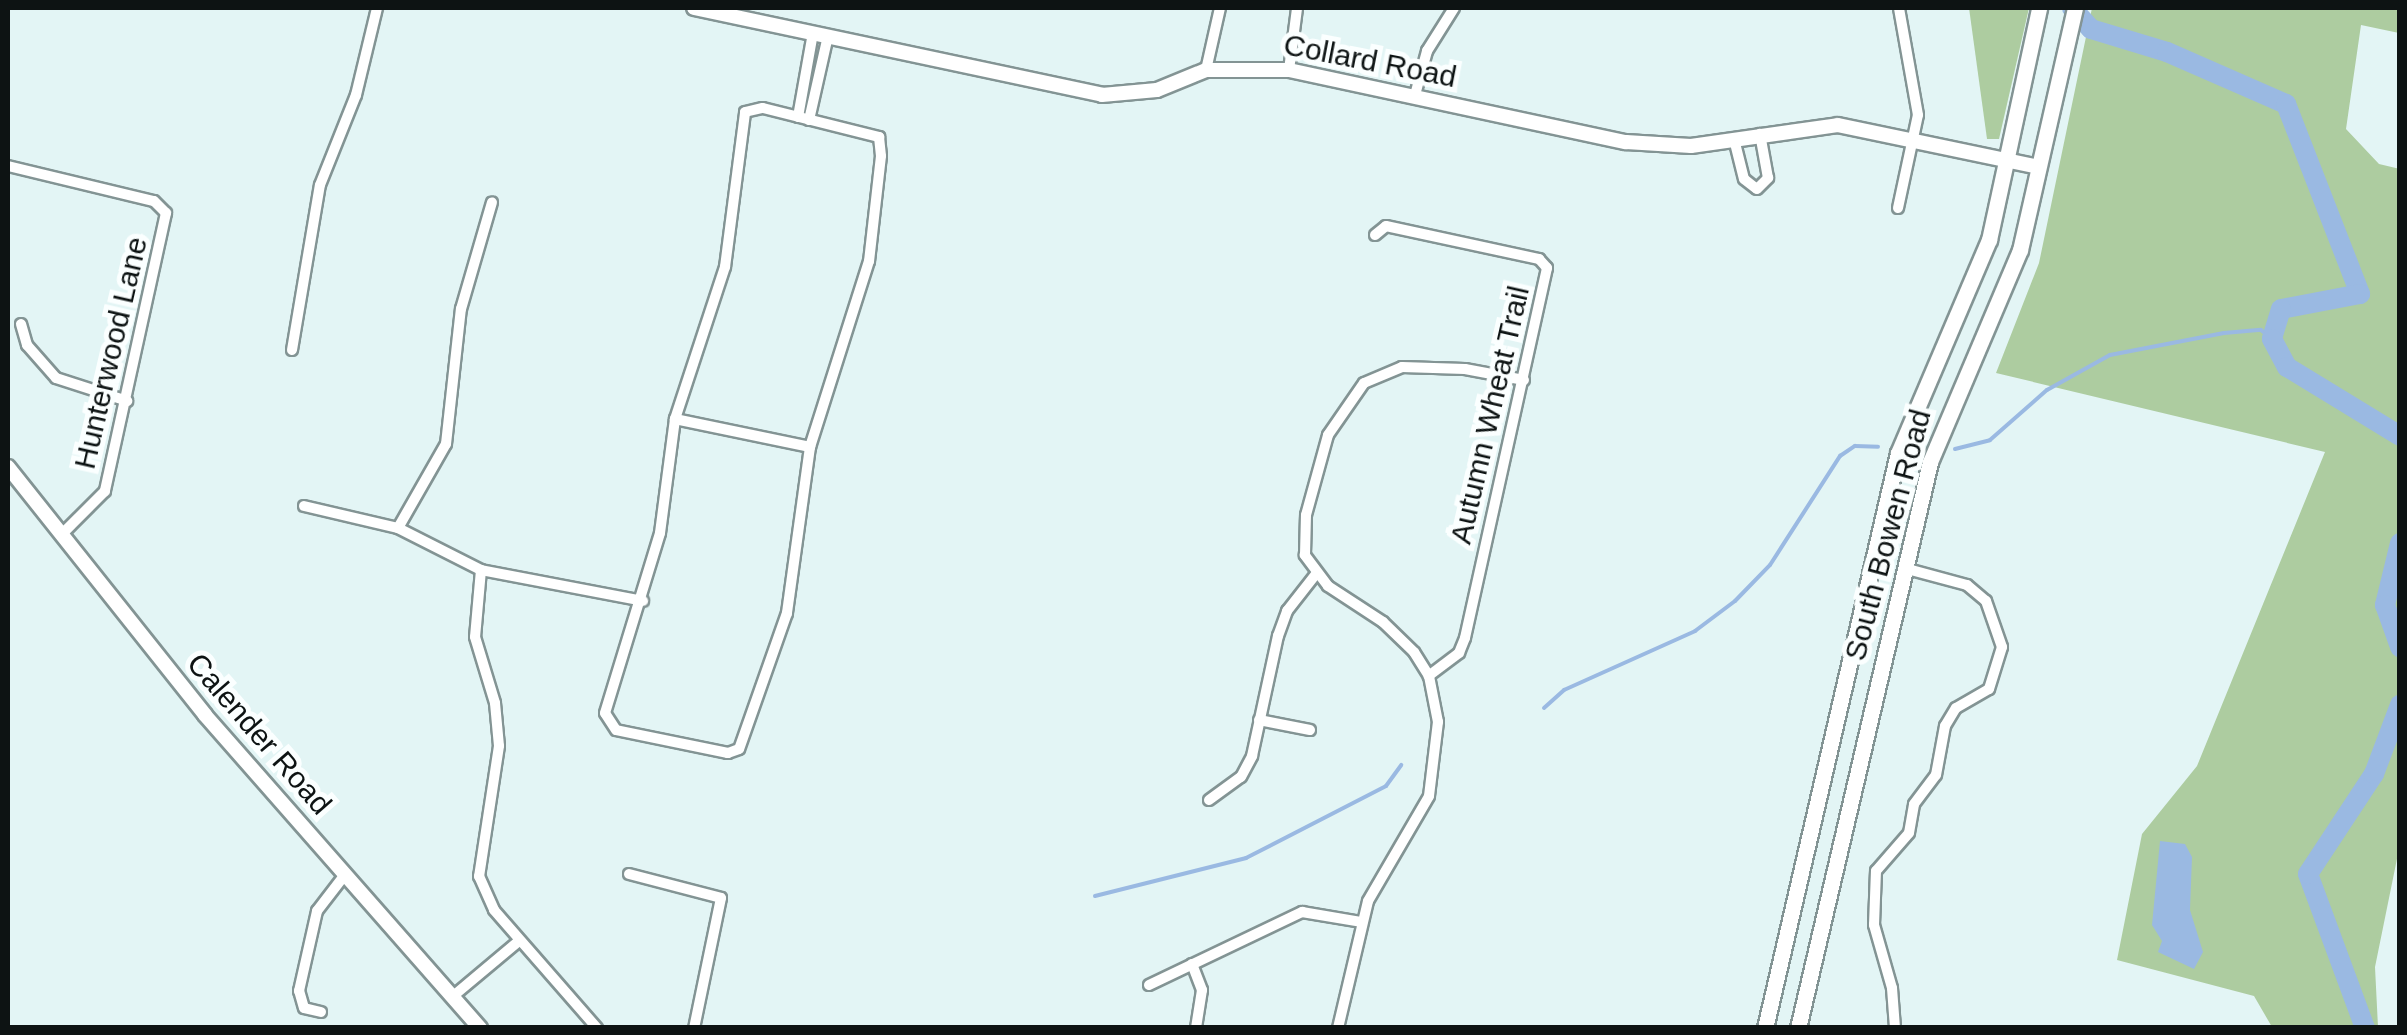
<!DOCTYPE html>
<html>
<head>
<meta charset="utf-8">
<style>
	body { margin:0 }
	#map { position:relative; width:2407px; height:1035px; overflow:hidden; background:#e3f5f5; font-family:Helvetica,sans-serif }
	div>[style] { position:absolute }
	.green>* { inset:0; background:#adcca0 }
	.water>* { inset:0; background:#9ab9e2 }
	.stream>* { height:4px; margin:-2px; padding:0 2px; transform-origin:2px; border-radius:2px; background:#9ab9e2 }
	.river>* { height:20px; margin:-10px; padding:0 10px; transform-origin:10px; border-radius:10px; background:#9ab9e2 }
	.roads { filter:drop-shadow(2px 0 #839494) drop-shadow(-2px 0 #839494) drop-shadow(0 2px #839494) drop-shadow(0 -2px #839494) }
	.minor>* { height:10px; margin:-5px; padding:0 5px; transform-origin:5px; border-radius:5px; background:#fff }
	.tertiary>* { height:14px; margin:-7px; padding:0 7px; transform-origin:7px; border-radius:7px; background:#fff }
	.secondary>* { height:15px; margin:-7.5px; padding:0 7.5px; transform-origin:7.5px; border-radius:7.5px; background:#fff }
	span { translate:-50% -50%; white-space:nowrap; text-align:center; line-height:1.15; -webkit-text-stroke:10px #fbffff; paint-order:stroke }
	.street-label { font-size:30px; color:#0d1313 }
	.frame { position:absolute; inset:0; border:10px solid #0d1313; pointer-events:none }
</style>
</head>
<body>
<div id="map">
	<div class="green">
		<i style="clip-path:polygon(1969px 8px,2029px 8px,1999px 139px,1987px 139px)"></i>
		<i style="clip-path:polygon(2092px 8px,2399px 8px,2399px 33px,2361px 25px,2346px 129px,2379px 164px,2400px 169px,2400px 844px,2375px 967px,2378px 1027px,2272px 1027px,2254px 996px,2117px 960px,2142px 834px,2197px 766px,2325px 452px,1996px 373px,2039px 263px)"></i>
	</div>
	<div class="water">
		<i style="clip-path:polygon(2160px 841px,2185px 844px,2192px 857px,2190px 910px,2203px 952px,2194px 969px,2158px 952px,2162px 941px,2152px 925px)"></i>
	</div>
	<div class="stream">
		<i style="left:1955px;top:449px;width:36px;rotate:-14deg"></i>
		<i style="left:1990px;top:440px;width:76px;rotate:-41.3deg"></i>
		<i style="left:2047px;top:390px;width:72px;rotate:-29.1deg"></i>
		<i style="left:2110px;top:355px;width:116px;rotate:-10.9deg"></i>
		<i style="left:2224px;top:333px;width:37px;rotate:-5deg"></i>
		<i style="left:2261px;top:330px;width:14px;rotate:39deg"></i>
		<i style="left:1544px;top:708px;width:27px;rotate:-42deg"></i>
		<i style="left:1564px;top:690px;width:144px;rotate:-24.2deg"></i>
		<i style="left:1695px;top:631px;width:50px;rotate:-36.9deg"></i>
		<i style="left:1735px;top:601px;width:50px;rotate:-45.8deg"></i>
		<i style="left:1770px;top:565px;width:130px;rotate:-57.3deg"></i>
		<i style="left:1840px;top:456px;width:18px;rotate:-34deg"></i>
		<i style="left:1855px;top:446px;width:23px;rotate:2deg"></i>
		<i style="left:1095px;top:896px;width:156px;rotate:-14.1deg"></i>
		<i style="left:1246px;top:858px;width:157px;rotate:-27.2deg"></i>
		<i style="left:1386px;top:786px;width:26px;rotate:-54deg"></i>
	</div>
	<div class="river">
		<i style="left:2072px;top:8px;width:28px;rotate:48deg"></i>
		<i style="left:2091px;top:29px;width:79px;rotate:16.8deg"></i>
		<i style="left:2167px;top:52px;width:130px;rotate:23.6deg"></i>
		<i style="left:2286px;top:104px;width:204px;rotate:68.7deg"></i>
		<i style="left:2360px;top:294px;width:80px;rotate:169.2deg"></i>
		<i style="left:2281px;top:309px;width:31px;rotate:107deg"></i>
		<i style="left:2272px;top:339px;width:32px;rotate:62deg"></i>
		<i style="left:2287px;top:367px;width:132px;rotate:31.4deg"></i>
		<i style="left:2400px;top:543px;width:64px;rotate:103.6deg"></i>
		<i style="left:2385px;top:605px;width:45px;rotate:70.3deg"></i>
		<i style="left:2365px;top:1028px;width:164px;rotate:-110.3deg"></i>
		<i style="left:2308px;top:874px;width:120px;rotate:-56.6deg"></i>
		<i style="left:2374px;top:774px;width:74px;rotate:-69.4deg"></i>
	</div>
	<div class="roads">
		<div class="minor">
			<i style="left:1206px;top:70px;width:64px;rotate:-77.3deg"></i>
			<i style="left:1289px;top:70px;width:63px;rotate:-82.6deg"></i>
			<i style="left:1415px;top:95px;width:46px;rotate:-74.7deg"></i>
			<i style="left:1427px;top:51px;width:51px;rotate:-57.9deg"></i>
			<i style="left:763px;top:108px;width:120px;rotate:14deg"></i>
			<i style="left:879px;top:137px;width:19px;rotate:84deg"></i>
			<i style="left:881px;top:156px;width:106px;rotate:96.5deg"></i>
			<i style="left:869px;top:261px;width:195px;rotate:107.6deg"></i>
			<i style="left:810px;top:447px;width:168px;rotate:97.9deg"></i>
			<i style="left:787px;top:613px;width:144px;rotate:109.4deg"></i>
			<i style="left:739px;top:749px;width:12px;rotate:160deg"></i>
			<i style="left:728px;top:753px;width:114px;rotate:-168.4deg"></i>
			<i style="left:616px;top:730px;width:20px;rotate:-123deg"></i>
			<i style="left:605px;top:713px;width:188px;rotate:-73deg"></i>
			<i style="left:660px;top:533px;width:115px;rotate:-82.5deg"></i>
			<i style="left:675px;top:419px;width:160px;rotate:-71.8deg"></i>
			<i style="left:725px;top:267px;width:156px;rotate:-82.6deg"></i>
			<i style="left:745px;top:112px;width:18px;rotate:-13deg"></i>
			<i style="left:798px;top:117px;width:85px;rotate:-79.9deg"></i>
			<i style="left:809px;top:120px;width:86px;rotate:-77.3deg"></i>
			<i style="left:1734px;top:139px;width:41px;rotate:76deg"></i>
			<i style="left:1744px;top:179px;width:16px;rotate:38deg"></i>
			<i style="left:1757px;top:189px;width:16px;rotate:-45deg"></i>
			<i style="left:1768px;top:178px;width:45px;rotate:-100.3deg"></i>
			<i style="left:8px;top:166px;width:150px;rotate:13.5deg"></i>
			<i style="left:154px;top:201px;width:17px;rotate:45deg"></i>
			<i style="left:166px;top:213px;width:285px;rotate:102.4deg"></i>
			<i style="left:105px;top:491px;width:62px;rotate:135deg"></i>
			<i style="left:1898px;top:208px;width:95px;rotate:-77.9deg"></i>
			<i style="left:1918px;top:115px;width:109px;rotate:-100.1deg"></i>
			<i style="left:1375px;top:235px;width:14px;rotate:-39deg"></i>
			<i style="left:1386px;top:226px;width:157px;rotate:12.2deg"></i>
			<i style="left:1539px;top:259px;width:12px;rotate:48deg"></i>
			<i style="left:1547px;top:268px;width:379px;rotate:102.5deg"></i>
			<i style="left:1465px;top:638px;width:16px;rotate:112deg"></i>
			<i style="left:1459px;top:653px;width:38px;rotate:143deg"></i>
			<i style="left:21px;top:324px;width:22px;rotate:74deg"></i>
			<i style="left:27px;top:345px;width:44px;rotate:48.7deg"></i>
			<i style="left:56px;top:378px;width:75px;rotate:17.9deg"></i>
			<i style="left:292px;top:350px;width:167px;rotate:-80.4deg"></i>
			<i style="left:320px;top:185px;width:97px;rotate:-68.2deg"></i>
			<i style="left:356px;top:95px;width:89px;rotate:-76.4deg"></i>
			<i style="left:675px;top:419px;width:138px;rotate:11.7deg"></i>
			<i style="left:304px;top:506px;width:97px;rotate:13.2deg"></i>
			<i style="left:398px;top:528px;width:93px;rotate:26.8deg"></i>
			<i style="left:481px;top:570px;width:165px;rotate:10.8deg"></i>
			<i style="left:398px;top:528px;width:97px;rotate:-60.3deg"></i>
			<i style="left:446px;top:444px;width:136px;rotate:-83.7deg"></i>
			<i style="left:461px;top:309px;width:111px;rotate:-73.8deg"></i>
			<i style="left:481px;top:570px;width:67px;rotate:95.1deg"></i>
			<i style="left:475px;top:637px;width:69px;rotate:73.1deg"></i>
			<i style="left:495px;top:703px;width:43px;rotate:84.7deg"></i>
			<i style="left:499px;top:746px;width:132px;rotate:98.7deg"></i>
			<i style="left:479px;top:876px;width:37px;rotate:66deg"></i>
			<i style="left:494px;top:910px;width:157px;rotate:48.9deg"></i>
			<i style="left:1259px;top:720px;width:52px;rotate:11.1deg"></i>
			<i style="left:1209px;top:800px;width:39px;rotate:-36deg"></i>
			<i style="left:1241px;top:777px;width:24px;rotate:-62deg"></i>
			<i style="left:1252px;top:756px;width:123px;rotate:-77.8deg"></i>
			<i style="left:1278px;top:636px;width:27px;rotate:-70deg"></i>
			<i style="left:1287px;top:611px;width:47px;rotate:-51.9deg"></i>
			<i style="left:629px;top:874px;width:95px;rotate:14.6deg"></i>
			<i style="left:721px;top:898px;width:133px;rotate:101.7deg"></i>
			<i style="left:1192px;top:964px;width:28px;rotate:69deg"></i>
			<i style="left:1202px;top:990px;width:38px;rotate:99deg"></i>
			<i style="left:1149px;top:985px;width:170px;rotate:-25.5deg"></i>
			<i style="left:1302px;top:912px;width:61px;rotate:9.5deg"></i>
			<i style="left:452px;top:997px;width:87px;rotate:-39.9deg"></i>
			<i style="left:321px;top:1012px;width:17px;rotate:-167deg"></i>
			<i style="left:304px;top:1008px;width:18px;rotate:-106deg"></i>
			<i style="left:299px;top:991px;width:82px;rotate:-77.3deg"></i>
			<i style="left:317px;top:911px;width:44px;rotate:-52.4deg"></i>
			<i style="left:1338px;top:1028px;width:130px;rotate:-76.7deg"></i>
			<i style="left:1368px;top:901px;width:121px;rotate:-59.8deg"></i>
			<i style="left:1429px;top:796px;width:75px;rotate:-83.1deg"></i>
			<i style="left:1438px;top:722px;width:47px;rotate:-101.1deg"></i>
			<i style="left:1429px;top:676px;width:28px;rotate:-122deg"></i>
			<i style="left:1414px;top:652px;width:43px;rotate:-135.9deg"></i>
			<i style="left:1383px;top:622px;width:66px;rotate:-146.8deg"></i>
			<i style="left:1328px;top:586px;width:39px;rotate:-127deg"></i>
			<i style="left:1305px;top:555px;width:40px;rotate:-88.6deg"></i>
			<i style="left:1306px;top:515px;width:83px;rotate:-74.6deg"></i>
			<i style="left:1328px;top:435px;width:63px;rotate:-55.3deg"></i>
			<i style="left:1364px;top:383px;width:41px;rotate:-22.8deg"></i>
			<i style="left:1402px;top:367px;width:63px;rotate:1.8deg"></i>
			<i style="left:1465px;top:369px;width:60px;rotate:10.6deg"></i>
			<i style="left:1895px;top:1028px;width:40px;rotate:-94.3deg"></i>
			<i style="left:1892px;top:988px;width:66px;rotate:-105.9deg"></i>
			<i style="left:1874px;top:925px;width:54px;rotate:-87.9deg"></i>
			<i style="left:1876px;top:871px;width:50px;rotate:-49deg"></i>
			<i style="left:1909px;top:833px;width:29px;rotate:-80deg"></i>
			<i style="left:1914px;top:804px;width:36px;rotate:-53deg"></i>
			<i style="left:1936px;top:775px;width:50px;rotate:-79.6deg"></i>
			<i style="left:1945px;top:726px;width:21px;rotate:-59deg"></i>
			<i style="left:1956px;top:708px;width:38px;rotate:-30deg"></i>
			<i style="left:1989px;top:689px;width:44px;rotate:-72.8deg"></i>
			<i style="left:2002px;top:647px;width:49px;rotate:-109.2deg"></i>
			<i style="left:1986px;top:601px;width:25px;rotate:-140deg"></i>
			<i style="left:1967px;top:585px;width:65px;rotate:-164.9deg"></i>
		</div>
		<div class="tertiary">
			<i style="left:694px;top:8px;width:417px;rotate:12deg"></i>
			<i style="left:1102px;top:95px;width:55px;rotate:-5.2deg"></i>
			<i style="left:1157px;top:90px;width:53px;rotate:-22.2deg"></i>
			<i style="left:1206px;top:70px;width:83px"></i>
			<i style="left:1289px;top:70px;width:345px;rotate:12.1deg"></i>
			<i style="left:1626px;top:142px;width:65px;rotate:3.5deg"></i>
			<i style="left:1691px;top:146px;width:148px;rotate:-8.1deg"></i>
			<i style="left:1838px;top:125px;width:205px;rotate:11.8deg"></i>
			<i style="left:8px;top:467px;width:317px;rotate:51.5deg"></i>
			<i style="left:205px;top:715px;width:417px;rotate:48.7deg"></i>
		</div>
		<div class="secondary">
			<i style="left:1765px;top:1028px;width:590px;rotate:-76.98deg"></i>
			<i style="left:1898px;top:453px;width:232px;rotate:-66.9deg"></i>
			<i style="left:1989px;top:240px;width:237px;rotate:-77.8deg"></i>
			<i style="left:1798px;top:1028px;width:581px;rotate:-76.87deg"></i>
			<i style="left:1930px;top:462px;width:230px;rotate:-67deg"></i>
			<i style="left:2020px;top:250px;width:248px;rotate:-77.2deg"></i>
		</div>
	</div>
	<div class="street-label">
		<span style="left:1370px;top:61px;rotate:11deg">Collard Road</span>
		<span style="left:111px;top:353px;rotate:-77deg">Hunterwood Lane</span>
		<span style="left:1490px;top:415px;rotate:-77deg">Autumn Wheat Trail</span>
		<span style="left:1888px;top:535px;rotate:-75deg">South Bowen Road</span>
		<span style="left:259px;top:734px;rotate:49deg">Calender Road</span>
	</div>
	<div class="frame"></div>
</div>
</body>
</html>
